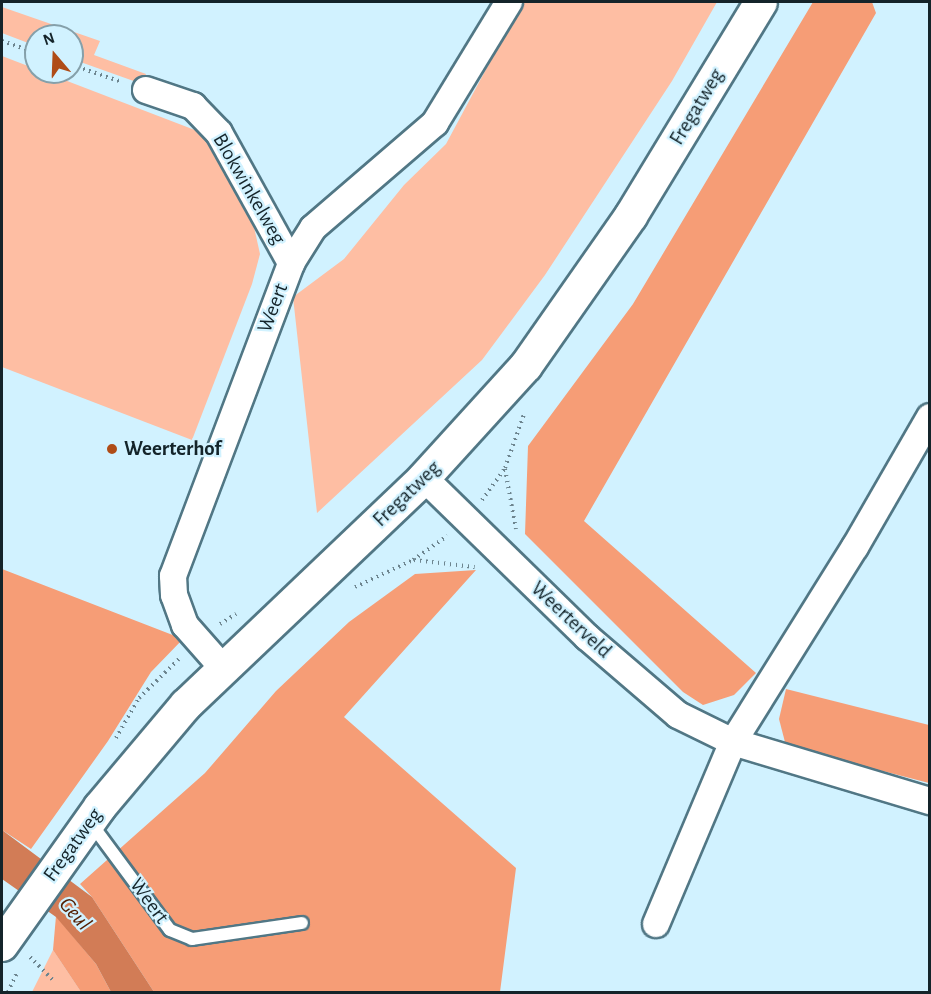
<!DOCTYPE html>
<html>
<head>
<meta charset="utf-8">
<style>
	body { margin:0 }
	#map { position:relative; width:931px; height:994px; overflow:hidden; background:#d1f2ff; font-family:"Alegreya Sans",sans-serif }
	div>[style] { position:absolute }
	.green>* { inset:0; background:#febea3 }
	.forest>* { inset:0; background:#f69d76 }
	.water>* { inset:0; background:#d27c56 }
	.path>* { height:4px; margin-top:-2px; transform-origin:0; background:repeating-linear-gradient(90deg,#6d858f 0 1.5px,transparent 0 6px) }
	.roads { filter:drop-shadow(2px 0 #517785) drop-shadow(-2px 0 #517785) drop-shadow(0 2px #517785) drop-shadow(0 -2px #517785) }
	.service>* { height:12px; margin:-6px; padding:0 6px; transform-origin:6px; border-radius:6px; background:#fff }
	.minor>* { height:26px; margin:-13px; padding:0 13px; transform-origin:13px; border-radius:13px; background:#fff }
	.tertiary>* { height:32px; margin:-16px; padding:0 16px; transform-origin:16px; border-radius:16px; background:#fff }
	.dots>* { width:16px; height:16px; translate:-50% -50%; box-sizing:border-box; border:3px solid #d1f2ff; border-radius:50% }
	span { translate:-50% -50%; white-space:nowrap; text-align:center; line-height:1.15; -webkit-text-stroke:4.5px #d1f2ff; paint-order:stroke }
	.street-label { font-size:21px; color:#14242a }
	.poi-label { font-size:21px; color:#14242a; font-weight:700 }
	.left { translate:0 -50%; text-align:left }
	.water-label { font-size:22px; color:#531d00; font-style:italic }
	.frame { position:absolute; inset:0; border:3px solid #14242a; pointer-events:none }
	.north { position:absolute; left:24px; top:24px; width:60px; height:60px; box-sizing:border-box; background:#d1f2ff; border:2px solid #85a0aa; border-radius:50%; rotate:341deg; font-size:16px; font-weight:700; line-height:24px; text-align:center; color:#14242a }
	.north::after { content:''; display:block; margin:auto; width:21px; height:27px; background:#af4c17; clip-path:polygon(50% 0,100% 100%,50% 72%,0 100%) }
</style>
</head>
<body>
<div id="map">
	<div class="green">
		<i style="clip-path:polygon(522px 2px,717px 2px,672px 81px,545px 275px,482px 360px,317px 513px,293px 297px,344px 259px,404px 185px,446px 144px)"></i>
		<i style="clip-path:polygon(2px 7px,100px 41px,94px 55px,146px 74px,142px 84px,72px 59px,72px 36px,36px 36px,36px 46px,2px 33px)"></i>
		<i style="clip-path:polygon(2px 56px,200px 132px,230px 172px,250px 209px,260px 254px,252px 284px,192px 440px,2px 367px)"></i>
		<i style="clip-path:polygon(53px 950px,81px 992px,32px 992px)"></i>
	</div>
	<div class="forest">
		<i style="clip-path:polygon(813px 2px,872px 2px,876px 13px,584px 521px,756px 673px,734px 695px,703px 705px,683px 692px,525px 534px,528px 446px,633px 304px)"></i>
		<i style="clip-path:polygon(2px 569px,183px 639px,151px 672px,108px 741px,31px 849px,2px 830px)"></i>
		<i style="clip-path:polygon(476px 570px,344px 717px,516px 868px,500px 992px,154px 992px,92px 897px,80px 884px,205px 773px,276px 691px,349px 622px,415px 574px)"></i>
		<i style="clip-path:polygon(786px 689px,929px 725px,929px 783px,786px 746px,779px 719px)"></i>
		<i style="clip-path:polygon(56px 916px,96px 964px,111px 992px,81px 992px,53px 950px)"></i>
	</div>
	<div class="water">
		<i style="clip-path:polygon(2px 830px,92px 897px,154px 992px,111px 992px,96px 964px,56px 917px,2px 879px)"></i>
	</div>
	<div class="path">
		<i style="left:2px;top:41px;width:36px;rotate:19deg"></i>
		<i style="left:72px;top:65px;width:53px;rotate:18.8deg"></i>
		<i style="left:505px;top:469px;width:61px;rotate:79.6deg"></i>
		<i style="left:482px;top:500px;width:39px;rotate:-54deg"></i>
		<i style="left:505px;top:468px;width:57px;rotate:-70.6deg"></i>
		<i style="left:414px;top:560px;width:61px;rotate:6.5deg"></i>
		<i style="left:355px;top:587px;width:64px;rotate:-25deg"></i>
		<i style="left:413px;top:560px;width:42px;rotate:-35.2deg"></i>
		<i style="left:220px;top:624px;width:19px;rotate:-32deg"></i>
		<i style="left:116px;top:738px;width:46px;rotate:-60.1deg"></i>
		<i style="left:139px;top:698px;width:57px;rotate:-44.3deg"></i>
		<i style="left:30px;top:957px;width:33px;rotate:45deg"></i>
		<i style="left:8px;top:992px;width:23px;rotate:-65deg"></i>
	</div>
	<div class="roads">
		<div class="service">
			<i style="left:90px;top:822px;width:134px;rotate:53.5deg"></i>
			<i style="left:170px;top:930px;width:24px;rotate:22deg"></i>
			<i style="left:192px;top:939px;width:111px;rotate:-8.3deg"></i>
		</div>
		<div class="minor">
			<i style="left:146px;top:90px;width:50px;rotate:18.8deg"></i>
			<i style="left:193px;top:106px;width:37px;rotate:46deg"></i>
			<i style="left:219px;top:133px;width:149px;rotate:61deg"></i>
			<i style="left:424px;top:478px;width:228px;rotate:44.3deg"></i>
			<i style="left:587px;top:637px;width:120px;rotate:40.6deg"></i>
			<i style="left:678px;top:715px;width:61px;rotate:26.1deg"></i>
			<i style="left:733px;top:742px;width:206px;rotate:16.7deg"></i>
			<i style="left:222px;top:667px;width:56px;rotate:-131.4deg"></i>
			<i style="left:185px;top:625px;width:32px;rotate:-110deg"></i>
			<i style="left:174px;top:595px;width:19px;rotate:-93deg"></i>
			<i style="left:173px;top:576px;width:335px;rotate:-69.3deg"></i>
			<i style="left:291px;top:263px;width:41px;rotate:-57.8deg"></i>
			<i style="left:313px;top:228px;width:161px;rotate:-40.7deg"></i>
			<i style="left:435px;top:123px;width:142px;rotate:-58.6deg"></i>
			<i style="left:656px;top:924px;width:198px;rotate:-67.1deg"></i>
			<i style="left:733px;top:742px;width:230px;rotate:-58deg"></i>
			<i style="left:855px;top:547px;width:150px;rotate:-60deg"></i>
		</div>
		<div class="tertiary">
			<i style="left:2px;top:945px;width:169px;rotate:-54.6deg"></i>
			<i style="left:100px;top:807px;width:133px;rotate:-49.9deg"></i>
			<i style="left:186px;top:705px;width:329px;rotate:-43.6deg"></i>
			<i style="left:424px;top:478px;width:151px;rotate:-47.7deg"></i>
			<i style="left:526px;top:366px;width:183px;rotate:-55deg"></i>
			<i style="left:631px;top:216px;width:250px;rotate:-58.7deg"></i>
		</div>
	</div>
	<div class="dots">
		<i style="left:112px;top:449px;background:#af4c17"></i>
	</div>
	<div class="street-label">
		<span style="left:697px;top:107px;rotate:-59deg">Fregatweg</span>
		<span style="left:249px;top:189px;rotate:60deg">Blokwinkelweg</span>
		<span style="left:273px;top:308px;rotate:-69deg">Weert</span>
		<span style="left:407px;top:494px;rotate:-44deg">Fregatweg</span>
		<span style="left:571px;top:620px;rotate:43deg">Weerterveld</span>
		<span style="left:73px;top:845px;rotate:-54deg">Fregatweg</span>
		<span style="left:149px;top:901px;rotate:54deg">Weert</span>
	</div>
	<div class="poi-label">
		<span class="left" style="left:124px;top:449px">Weerterhof</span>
	</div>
	<div class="water-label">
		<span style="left:75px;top:914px;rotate:48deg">Geul</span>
	</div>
	<div class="frame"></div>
	<div class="north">N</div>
</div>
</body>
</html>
